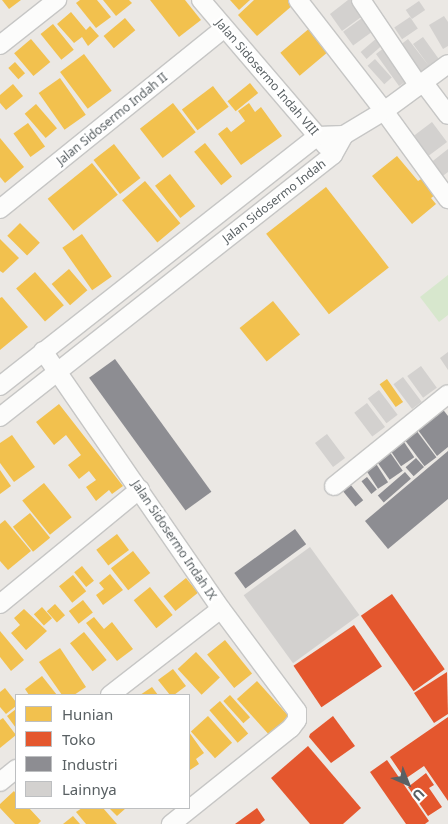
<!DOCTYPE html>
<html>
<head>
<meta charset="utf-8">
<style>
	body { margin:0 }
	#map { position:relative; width:448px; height:824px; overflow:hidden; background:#ebe8e4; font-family:"Noto Sans",sans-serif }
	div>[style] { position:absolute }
	.green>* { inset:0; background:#d7e7cd }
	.homes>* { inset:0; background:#f2c14e; transform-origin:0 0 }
	.shops>* { inset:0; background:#e4572e; transform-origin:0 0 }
	.industry>* { inset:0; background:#8d8d92; transform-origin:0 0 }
	.building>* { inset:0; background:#d3d1cf; transform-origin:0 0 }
	.roads { filter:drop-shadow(1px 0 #c6c6c5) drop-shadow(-1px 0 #c6c6c5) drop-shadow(0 1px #c6c6c5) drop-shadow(0 -1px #c6c6c5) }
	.minor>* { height:18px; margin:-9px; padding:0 9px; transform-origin:9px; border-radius:9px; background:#fcfcfb }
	span { translate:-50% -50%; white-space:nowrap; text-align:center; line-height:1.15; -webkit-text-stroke:5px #fff; paint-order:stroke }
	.street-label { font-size:12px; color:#596063 }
	.legend { position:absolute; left:15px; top:694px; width:175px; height:115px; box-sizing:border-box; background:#fff; border:1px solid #bdbfc1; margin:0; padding:6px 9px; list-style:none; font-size:15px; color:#596063 }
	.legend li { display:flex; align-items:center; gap:10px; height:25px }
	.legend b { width:25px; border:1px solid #bdbfc1 }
	.north { position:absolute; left:383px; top:759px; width:50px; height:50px; -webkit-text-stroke:4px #fff; paint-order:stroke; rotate:136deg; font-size:14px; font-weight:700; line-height:20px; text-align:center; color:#596063 }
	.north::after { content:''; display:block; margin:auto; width:18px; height:22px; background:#596063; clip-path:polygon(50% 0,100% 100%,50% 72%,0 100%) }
</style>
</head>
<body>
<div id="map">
	<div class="green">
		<i style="clip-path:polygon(448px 275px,448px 315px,439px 322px,420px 297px)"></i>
	</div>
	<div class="homes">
		<i style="clip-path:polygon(2px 0,21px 0,9px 9px)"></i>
		<i style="clip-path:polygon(80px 0,97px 0,111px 17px,96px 28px,76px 3px)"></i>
		<i style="clip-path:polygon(103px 0,129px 0,132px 3px,116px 16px)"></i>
		<i style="clip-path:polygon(150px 0,185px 0,201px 20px,179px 37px)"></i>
		<i style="clip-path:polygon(230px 0,250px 0,239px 10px)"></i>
		<i style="clip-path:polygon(254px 0,288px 0,293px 5px,257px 36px,238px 15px)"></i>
		<i style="clip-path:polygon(71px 12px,86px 30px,90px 26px,99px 36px,88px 46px,82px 37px,74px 43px,57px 24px)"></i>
		<i style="left:125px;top:18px;width:16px;height:28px;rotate:50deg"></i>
		<i style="left:53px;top:24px;width:33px;height:16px;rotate:51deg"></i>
		<i style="left:311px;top:27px;width:30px;height:40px;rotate:50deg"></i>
		<i style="left:31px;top:39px;width:30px;height:22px;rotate:50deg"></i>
		<i style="left:84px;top:54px;width:46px;height:30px;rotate:53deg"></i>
		<i style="left:15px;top:62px;width:15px;height:9px;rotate:48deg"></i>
		<i style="left:60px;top:78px;width:45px;height:26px;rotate:55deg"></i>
		<i style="left:250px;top:83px;width:13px;height:29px;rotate:51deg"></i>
		<i style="clip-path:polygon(13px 84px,23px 96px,6px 110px,0 103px,0 95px)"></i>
		<i style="left:213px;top:86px;width:26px;height:39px;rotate:53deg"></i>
		<i style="left:173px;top:103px;width:37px;height:42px;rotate:52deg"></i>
		<i style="clip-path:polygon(249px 103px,255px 112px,261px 107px,282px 136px,241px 165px,218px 134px,227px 127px,231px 132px,245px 121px,238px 111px)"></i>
		<i style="left:36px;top:104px;width:32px;height:15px;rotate:49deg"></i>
		<i style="left:28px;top:123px;width:29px;height:18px;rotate:54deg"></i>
		<i style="clip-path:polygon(0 138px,24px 167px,5px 183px,0 177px)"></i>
		<i style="left:205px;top:143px;width:43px;height:14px;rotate:51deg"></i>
		<i style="left:114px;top:144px;width:43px;height:26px;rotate:52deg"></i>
		<i style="clip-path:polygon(397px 156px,418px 181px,426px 176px,439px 192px,431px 198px,436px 204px,412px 224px,372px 176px)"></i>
		<i style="left:92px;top:163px;width:41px;height:57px;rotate:51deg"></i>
		<i style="left:170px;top:174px;width:41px;height:19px;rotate:52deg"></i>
		<i style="left:145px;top:181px;width:55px;height:30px;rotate:50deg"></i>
		<i style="left:326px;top:187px;width:102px;height:76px;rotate:52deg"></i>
		<i style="left:20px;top:223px;width:28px;height:18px;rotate:45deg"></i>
		<i style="left:82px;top:234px;width:52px;height:24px;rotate:55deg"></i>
		<i style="clip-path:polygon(0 239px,19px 258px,3px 273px,0 271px)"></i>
		<i style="left:69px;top:269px;width:28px;height:23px;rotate:49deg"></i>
		<i style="left:35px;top:272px;width:44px;height:25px;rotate:49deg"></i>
		<i style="clip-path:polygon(2px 297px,28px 327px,0 350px,0 298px)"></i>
		<i style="left:273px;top:301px;width:43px;height:43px;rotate:51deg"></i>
		<i style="left:387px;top:379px;width:28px;height:9px;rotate:55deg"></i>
		<i style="clip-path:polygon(59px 404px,123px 486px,112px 494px,109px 490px,96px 501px,86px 487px,96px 480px,89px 471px,79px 479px,68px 465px,81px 455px,66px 435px,54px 445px,36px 422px)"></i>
		<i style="clip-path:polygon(12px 435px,35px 467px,14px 482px,0 463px,0 443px)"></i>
		<i style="clip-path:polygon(0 470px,11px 486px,0 494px)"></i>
		<i style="left:44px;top:483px;width:44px;height:28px;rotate:51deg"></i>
		<i style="left:30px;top:513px;width:32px;height:22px;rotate:51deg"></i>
		<i style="clip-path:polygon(5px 520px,31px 551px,8px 570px,0 561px,0 524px)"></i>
		<i style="left:117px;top:534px;width:20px;height:26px;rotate:53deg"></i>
		<i style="left:133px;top:551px;width:28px;height:28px;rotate:52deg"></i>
		<i style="left:82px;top:566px;width:19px;height:10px;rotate:51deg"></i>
		<i style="clip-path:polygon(110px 574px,123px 590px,103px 605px,96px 595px,104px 589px,99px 583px)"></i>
		<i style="left:73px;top:575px;width:21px;height:18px;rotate:51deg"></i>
		<i style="left:186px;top:578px;width:19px;height:29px;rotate:51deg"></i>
		<i style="left:150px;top:587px;width:36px;height:21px;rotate:51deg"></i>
		<i style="left:83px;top:600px;width:16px;height:18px;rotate:52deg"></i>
		<i style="left:55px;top:604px;width:15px;height:11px;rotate:48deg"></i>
		<i style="left:42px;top:607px;width:15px;height:11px;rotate:48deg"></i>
		<i style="clip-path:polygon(24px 609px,47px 631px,26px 650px,11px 633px,20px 625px,14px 618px)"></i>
		<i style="clip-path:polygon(94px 617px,104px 629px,112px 622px,133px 649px,117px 661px,86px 623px)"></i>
		<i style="clip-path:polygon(0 631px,24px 660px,11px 671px,0 657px)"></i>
		<i style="left:84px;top:632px;width:36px;height:18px;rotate:51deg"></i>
		<i style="left:225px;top:640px;width:43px;height:23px;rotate:51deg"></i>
		<i style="clip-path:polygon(60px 648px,86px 687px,74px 695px,62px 695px,39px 662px)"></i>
		<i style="left:196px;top:652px;width:35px;height:25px;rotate:47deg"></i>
		<i style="clip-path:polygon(173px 669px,186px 686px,174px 695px,170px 695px,158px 680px)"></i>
		<i style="clip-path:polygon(42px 676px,57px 695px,29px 695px,25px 689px)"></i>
		<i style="left:257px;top:681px;width:51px;height:27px;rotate:48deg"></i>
		<i style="clip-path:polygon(152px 687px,158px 695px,140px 695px)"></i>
		<i style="clip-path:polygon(5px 688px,16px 702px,16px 706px,6px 714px,0 707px,0 692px)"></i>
		<i style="left:230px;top:695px;width:30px;height:9px;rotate:48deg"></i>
		<i style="left:220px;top:701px;width:43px;height:14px;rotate:49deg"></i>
		<i style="clip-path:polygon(16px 709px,16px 728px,7px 716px)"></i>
		<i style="left:208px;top:716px;width:36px;height:23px;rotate:48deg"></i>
		<i style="clip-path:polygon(3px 718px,16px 735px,0 748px,0 720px)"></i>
		<i style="clip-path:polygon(189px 732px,204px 753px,196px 759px,199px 764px,190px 770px)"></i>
		<i style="clip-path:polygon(14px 791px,16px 794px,16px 808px,29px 808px,41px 821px,38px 824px,15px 824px,0 808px,0 804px)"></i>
		<i style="clip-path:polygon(82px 808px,103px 808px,117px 824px,86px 824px,76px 812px)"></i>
		<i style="clip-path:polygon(109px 808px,126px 808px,117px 816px)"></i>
		<i style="clip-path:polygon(73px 816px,80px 824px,63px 824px)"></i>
	</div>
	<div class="shops">
		<i style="left:392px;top:594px;width:92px;height:38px;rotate:55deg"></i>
		<i style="left:354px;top:625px;width:50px;height:73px;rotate:56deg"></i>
		<i style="clip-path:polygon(447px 672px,448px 714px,434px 723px,414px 693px)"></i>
		<i style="clip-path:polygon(333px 716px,355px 746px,331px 763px,309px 737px,310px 734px)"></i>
		<i style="clip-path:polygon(448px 717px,448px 801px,424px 766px,405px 779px,390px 757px)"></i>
		<i style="clip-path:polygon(308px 746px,361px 808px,343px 824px,310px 824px,271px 778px)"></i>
		<i style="clip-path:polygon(387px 760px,429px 821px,425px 824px,406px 824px,370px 772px)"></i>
		<i style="clip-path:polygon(426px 773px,434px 785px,429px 788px,442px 807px,428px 816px,408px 787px)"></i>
		<i style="clip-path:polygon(257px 808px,265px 820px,260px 824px,235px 824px)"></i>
	</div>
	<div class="industry">
		<i style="left:115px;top:359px;width:164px;height:32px;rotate:54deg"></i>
		<i style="clip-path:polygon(441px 407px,448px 416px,448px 447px,437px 456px,415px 426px)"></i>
		<i style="left:416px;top:430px;width:34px;height:15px;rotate:53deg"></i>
		<i style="left:402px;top:439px;width:22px;height:16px;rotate:56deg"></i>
		<i style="left:389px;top:451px;width:24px;height:16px;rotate:55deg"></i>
		<i style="clip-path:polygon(448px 451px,448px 499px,388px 549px,365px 521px)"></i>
		<i style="left:416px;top:458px;width:12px;height:14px;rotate:48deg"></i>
		<i style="left:375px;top:462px;width:24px;height:12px;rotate:57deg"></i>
		<i style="left:405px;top:472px;width:9px;height:36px;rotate:49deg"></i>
		<i style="left:367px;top:477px;width:16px;height:7px;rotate:52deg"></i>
		<i style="left:350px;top:484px;width:21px;height:10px;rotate:51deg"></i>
		<i style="left:295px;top:529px;width:19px;height:75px;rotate:54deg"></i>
	</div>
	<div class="building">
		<i style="clip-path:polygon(348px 0,360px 0,368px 12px,342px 31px,330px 14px)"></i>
		<i style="left:419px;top:1px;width:11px;height:16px;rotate:56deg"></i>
		<i style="left:369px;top:13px;width:17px;height:32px;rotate:54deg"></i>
		<i style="clip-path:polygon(444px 16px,448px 22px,448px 46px,443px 49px,429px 25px)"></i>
		<i style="left:410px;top:17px;width:14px;height:19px;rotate:56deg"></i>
		<i style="left:378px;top:37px;width:9px;height:23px;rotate:49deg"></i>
		<i style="clip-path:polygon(423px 37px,441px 62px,417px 78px,395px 49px,408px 39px,429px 66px,413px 44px)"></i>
		<i style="clip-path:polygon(389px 44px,412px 77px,405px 95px,399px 87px,405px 82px,399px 86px,376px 54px)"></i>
		<i style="left:375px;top:59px;width:25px;height:10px;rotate:48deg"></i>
		<i style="left:432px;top:122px;width:25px;height:26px;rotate:53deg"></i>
		<i style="clip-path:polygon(448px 149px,448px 172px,440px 178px,429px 164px)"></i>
		<i style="clip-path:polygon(448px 352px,448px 370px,440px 358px)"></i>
		<i style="left:421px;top:366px;width:27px;height:17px;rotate:54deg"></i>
		<i style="left:403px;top:377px;width:31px;height:12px;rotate:53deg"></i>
		<i style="left:379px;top:390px;width:31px;height:14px;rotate:53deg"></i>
		<i style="left:367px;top:403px;width:30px;height:16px;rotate:53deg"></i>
		<i style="left:327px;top:434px;width:30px;height:15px;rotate:53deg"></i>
		<i style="left:310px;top:547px;width:84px;height:82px;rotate:54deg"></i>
	</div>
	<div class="roads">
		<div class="minor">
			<i style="left:201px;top:0;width:192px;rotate:49.4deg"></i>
			<i style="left:298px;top:0;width:140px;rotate:52.2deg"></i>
			<i style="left:384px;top:111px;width:109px;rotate:54deg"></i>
			<i style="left:361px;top:0;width:104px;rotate:56deg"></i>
			<i style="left:0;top:45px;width:73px;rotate:-38.3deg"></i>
			<i style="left:423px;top:82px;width:41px;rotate:52.9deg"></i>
			<i style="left:0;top:209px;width:288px;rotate:-38.9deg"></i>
			<i style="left:43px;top:351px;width:313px;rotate:55.4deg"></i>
			<i style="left:221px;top:609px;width:127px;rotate:53.3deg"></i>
			<i style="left:297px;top:711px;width:9px;rotate:90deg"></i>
			<i style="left:297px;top:720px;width:10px;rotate:127deg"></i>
			<i style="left:291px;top:728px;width:154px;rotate:141.3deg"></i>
			<i style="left:0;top:386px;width:405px;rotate:-38.2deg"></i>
			<i style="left:318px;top:136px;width:26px;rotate:-2deg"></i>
			<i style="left:344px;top:135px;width:47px;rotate:-31deg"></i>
			<i style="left:384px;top:111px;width:79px;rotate:-36.3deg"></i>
			<i style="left:0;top:417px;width:424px;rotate:-38.2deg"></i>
			<i style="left:333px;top:155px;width:23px;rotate:-61deg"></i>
			<i style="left:334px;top:486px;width:146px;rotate:-38.9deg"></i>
			<i style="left:0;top:604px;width:181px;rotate:-39.4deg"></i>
			<i style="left:110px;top:695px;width:140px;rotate:-37.8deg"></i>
			<i style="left:0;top:782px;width:21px;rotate:-39deg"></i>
		</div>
	</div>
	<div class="street-label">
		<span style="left:267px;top:77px;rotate:49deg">Jalan Sidosermo Indah VIII</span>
		<span style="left:112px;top:119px;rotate:-39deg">Jalan Sidosermo Indah II</span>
		<span style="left:274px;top:201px;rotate:-38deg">Jalan Sidosermo Indah</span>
		<span style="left:174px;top:540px;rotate:56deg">Jalan Sidosermo Indah IX</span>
	</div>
	<ul class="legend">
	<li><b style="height:14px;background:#f2c14e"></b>Hunian</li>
	<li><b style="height:14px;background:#e4572e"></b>Toko</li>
	<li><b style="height:14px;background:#8d8d92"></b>Industri</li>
	<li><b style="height:14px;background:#d3d1cf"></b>Lainnya</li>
	</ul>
	<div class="north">U</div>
</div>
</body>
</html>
